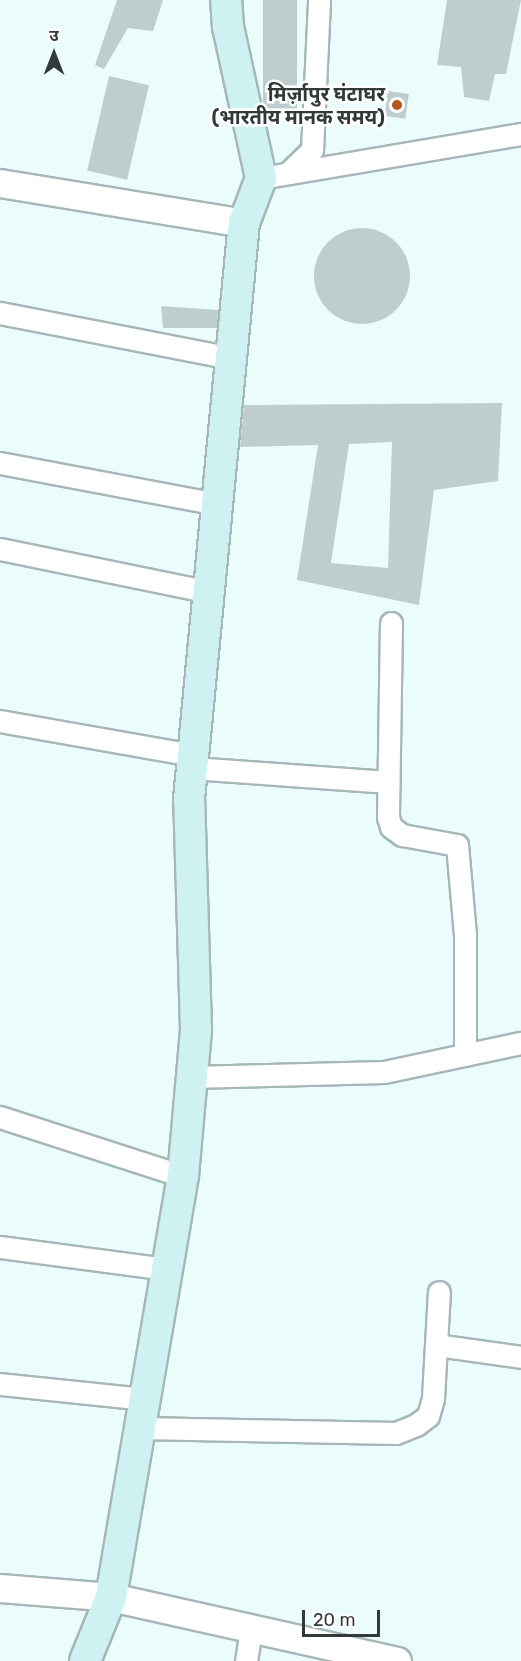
<!DOCTYPE html>
<html>
<head>
<meta charset="utf-8">
<style>
	body { margin:0 }
	#map { position:relative; width:521px; height:1661px; overflow:hidden; background:#ebfcfc; font-family:Rubik,"Noto Sans Devanagari",sans-serif }
	div>[style] { position:absolute }
	.building>* { inset:0; background:#becece; transform-origin:0 0 }
	.round { border-radius:50% }
	.roads { filter:drop-shadow(2px 0 #a7b7b7) drop-shadow(-2px 0 #a7b7b7) drop-shadow(0 2px #a7b7b7) drop-shadow(0 -2px #a7b7b7) }
	.minor>* { height:21px; margin:-10.5px; padding:0 10.5px; transform-origin:10.5px; border-radius:10.5px; background:#fff }
	.tertiary>* { height:27px; margin:-13.5px; padding:0 13.5px; transform-origin:13.5px; border-radius:13.5px; background:#fff }
	.secondary>* { height:30px; margin:-15px; padding:0 15px; transform-origin:15px; border-radius:15px; background:#cef1f1 }
	.dots>* { width:16px; height:16px; translate:-50% -50%; box-sizing:border-box; border:3px solid #fff; border-radius:50% }
	span { translate:-50% -50%; white-space:nowrap; text-align:center; line-height:1.15; -webkit-text-stroke:5px #fff; paint-order:stroke }
	.poi-label { font-size:20px; color:#323939; font-weight:700 }
	.right { translate:-100% -50%; text-align:right }
	.north { position:absolute; left:24px; top:24px; width:60px; height:60px; -webkit-text-stroke:4px #fff; paint-order:stroke; rotate:0deg; font-size:16px; font-weight:700; line-height:24px; text-align:center; color:#323939 }
	.north::after { content:''; display:block; margin:auto; width:21px; height:27px; background:#323939; clip-path:polygon(50% 0,100% 100%,50% 72%,0 100%) }
	.scale { position:absolute; left:302px; top:1610px; width:78px; height:27px; box-sizing:border-box; border:3px solid #323939; border-top:0; padding-left:8px; font-size:18px; line-height:21px; white-space:nowrap; color:#323939; -webkit-text-stroke:4px #fff; paint-order:stroke }
</style>
</head>
<body>
<div id="map">
	<div class="building">
		<i style="clip-path:polygon(117px 0,163px 0,153px 31px,128px 28px,104px 69px,95px 65px)"></i>
		<i style="left:263px;top:0;width:34px;height:110px"></i>
		<i style="clip-path:polygon(447px 0,521px 0,506px 74px,495px 74px,489px 101px,464px 97px,461px 67px,437px 65px)"></i>
		<i style="left:109px;top:76px;width:41px;height:97px;rotate:13deg"></i>
		<i style="left:388px;top:91px;width:21px;height:25px;rotate:8deg"></i>
		<i class="round" style="left:314px;top:228px;width:96px;height:96px"></i>
		<i style="clip-path:polygon(161px 306px,218px 310px,217px 328px,163px 328px)"></i>
		<i style="clip-path:polygon(evenodd,502px 403px,498px 481px,434px 490px,419px 605px,297px 580px,318px 445px,240px 447px,244px 405px,502px 403px,392px 442px,388px 568px,331px 563px,349px 444px,392px 442px)"></i>
	</div>
	<div class="roads">
		<div class="minor">
			<i style="left:289px;top:172px;width:32px;rotate:-44deg"></i>
			<i style="left:312px;top:150px;width:150px;rotate:-87.3deg"></i>
			<i style="left:261px;top:178px;width:264px;rotate:-9.6deg"></i>
			<i style="left:0;top:313px;width:235px;rotate:11deg"></i>
			<i style="left:0;top:463px;width:221px;rotate:10.7deg"></i>
			<i style="left:0;top:549px;width:213px;rotate:11.6deg"></i>
			<i style="left:391px;top:623px;width:194px;rotate:90.9deg"></i>
			<i style="left:388px;top:817px;width:10px;rotate:73deg"></i>
			<i style="left:391px;top:827px;width:14px;rotate:36deg"></i>
			<i style="left:402px;top:835px;width:56px;rotate:10.3deg"></i>
			<i style="left:457px;top:845px;width:89px;rotate:84.9deg"></i>
			<i style="left:465px;top:934px;width:121px;rotate:90deg"></i>
			<i style="left:0;top:721px;width:196px;rotate:10deg"></i>
			<i style="left:192px;top:768px;width:197px;rotate:4.1deg"></i>
			<i style="left:191px;top:1077px;width:193px;rotate:-1.5deg"></i>
			<i style="left:384px;top:1072px;width:140px;rotate:-12deg"></i>
			<i style="left:0;top:1117px;width:192px;rotate:17.9deg"></i>
			<i style="left:0;top:1247px;width:168px;rotate:7.5deg"></i>
			<i style="left:437px;top:1345px;width:85px;rotate:8.1deg"></i>
			<i style="left:0;top:1384px;width:146px;rotate:5.9deg"></i>
			<i style="left:140px;top:1428px;width:256px;rotate:1.1deg"></i>
			<i style="left:396px;top:1433px;width:22px;rotate:-22deg"></i>
			<i style="left:416px;top:1425px;width:15px;rotate:-37deg"></i>
			<i style="left:428px;top:1416px;width:19px;rotate:-74deg"></i>
			<i style="left:433px;top:1398px;width:106px;rotate:-86.8deg"></i>
			<i style="left:246px;top:1661px;width:33px;rotate:-81deg"></i>
		</div>
		<div class="tertiary">
			<i style="left:0;top:183px;width:247px;rotate:9.3deg"></i>
			<i style="left:0;top:1588px;width:111px;rotate:4.6deg"></i>
			<i style="left:111px;top:1597px;width:293px;rotate:12.6deg"></i>
		</div>
		<div class="secondary">
			<i style="left:85px;top:1661px;width:69px;rotate:-67.9deg"></i>
			<i style="left:111px;top:1597px;width:427px;rotate:-80.3deg"></i>
			<i style="left:183px;top:1176px;width:148px;rotate:-84.9deg"></i>
			<i style="left:196px;top:1029px;width:230px;rotate:-91.7deg"></i>
			<i style="left:189px;top:799px;width:579px;rotate:-84.55deg"></i>
			<i style="left:244px;top:223px;width:48px;rotate:-69.3deg"></i>
			<i style="left:261px;top:178px;width:155px;rotate:-102.3deg"></i>
			<i style="left:228px;top:27px;width:27px;rotate:-94deg"></i>
		</div>
	</div>
	<div class="dots">
		<i style="left:397px;top:105px;background:#b7541a"></i>
	</div>
	<div class="poi-label">
		<span class="right" style="left:385px;top:106px">मिर्ज़ापुर घंटाघर<br>(भारतीय मानक समय)</span>
	</div>
	<div class="north">उ</div>
	<div class="scale">20 m</div>
</div>
</body>
</html>
